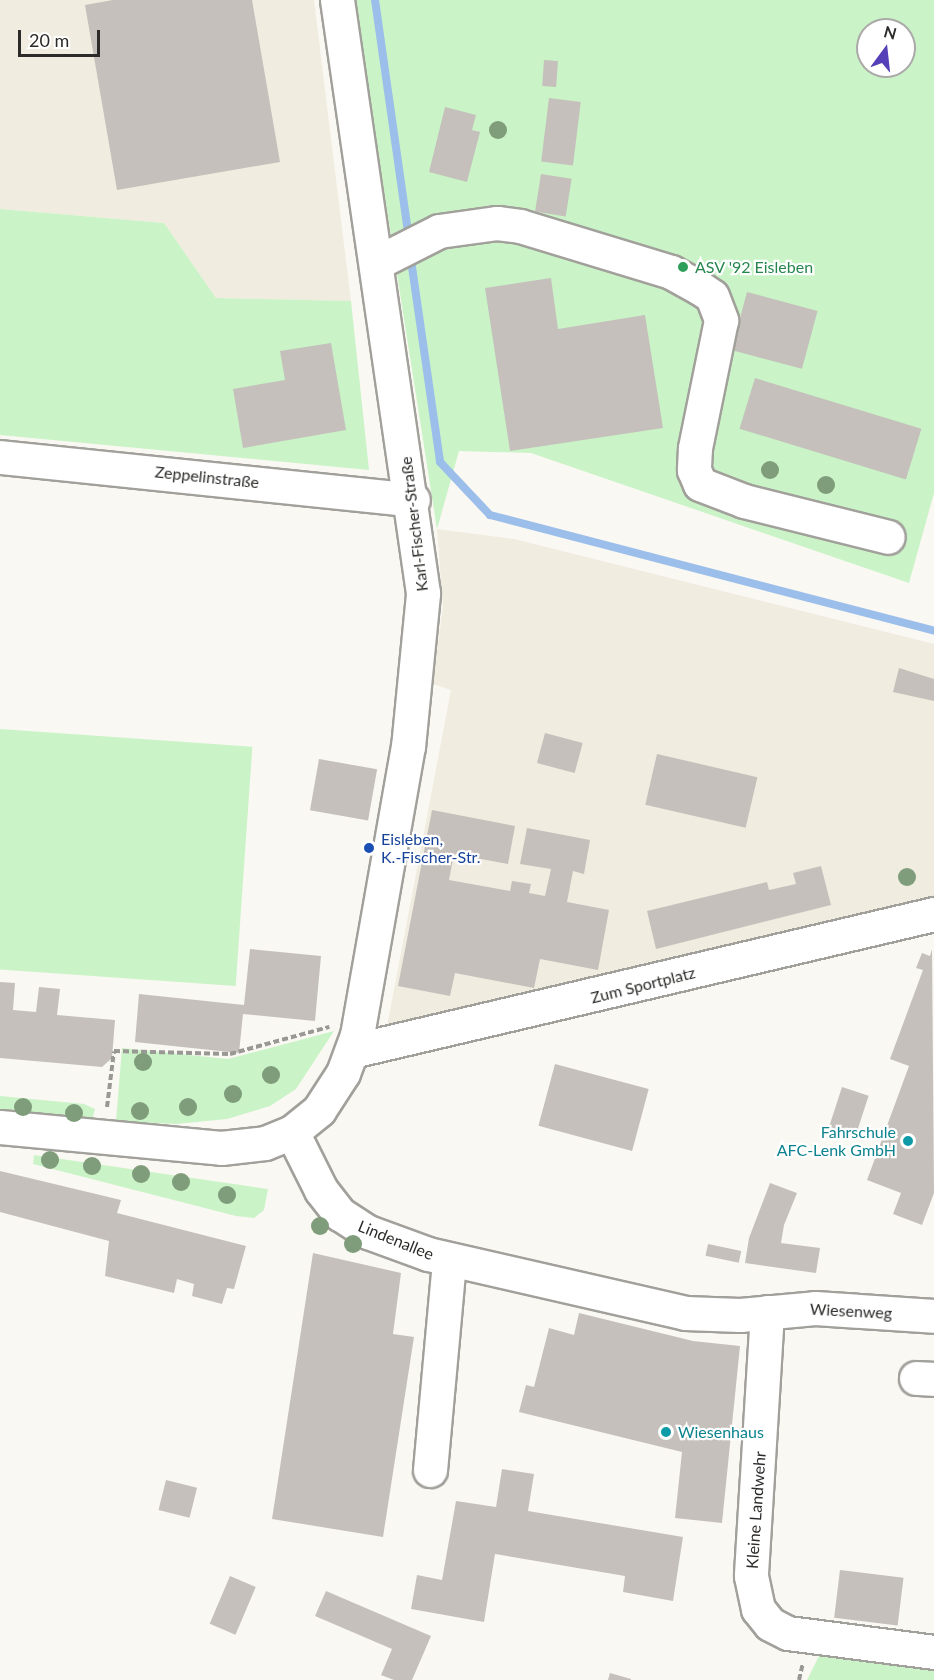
<!DOCTYPE html>
<html>
<head>
<meta charset="utf-8">
<style>
	body { margin:0 }
	#map { position:relative; width:934px; height:1680px; overflow:hidden; background:#faf8f2; font-family:Lato,sans-serif }
	div>[style] { position:absolute }
	.built>* { inset:0; background:#f0ecdf }
	.green>* { inset:0; background:#caf3c7; transform-origin:0 0 }
	.stream>* { height:8px; margin:-4px; padding:0 4px; transform-origin:4px; border-radius:4px; background:#9cbeea }
	.building>* { inset:0; background:#c5c0bb; transform-origin:0 0 }
	.path>* { height:4px; margin-top:-2px; transform-origin:0; background:repeating-linear-gradient(90deg,#999894 0 6px,transparent 0 9px) }
	.roads { filter:drop-shadow(2px 0 #a2a09b) drop-shadow(-2px 0 #a2a09b) drop-shadow(0 2px #a2a09b) drop-shadow(0 -2px #a2a09b) }
	.minor>* { height:33px; margin:-16.5px; padding:0 16.5px; transform-origin:16.5px; border-radius:16.5px; background:#fff }
	.trees>* { width:18px; height:18px; margin:-9px; border-radius:50%; background:#7f9c7b }
	.dots>* { width:16px; height:16px; translate:-50% -50%; box-sizing:border-box; border:3px solid #fff; border-radius:50% }
	span { translate:-50% -50%; white-space:nowrap; text-align:center; line-height:1.15; -webkit-text-stroke:4.5px #fff; paint-order:stroke }
	.leisure-label { font-size:16px; color:#27864d }
	.left { translate:0 -50%; text-align:left }
	.street-label { font-size:16px; color:#2c2b29 }
	.transit-label { font-size:16px; color:#164399 }
	.culture-label { font-size:16px; color:#0d838f }
	.right { translate:-100% -50%; text-align:right }
	.north { position:absolute; left:856px; top:18px; width:60px; height:60px; box-sizing:border-box; background:#fff; border:2px solid #abaaa9; border-radius:50%; rotate:15deg; font-size:16px; font-weight:700; line-height:24px; text-align:center; color:#2c2b29 }
	.north::after { content:''; display:block; margin:auto; width:21px; height:27px; background:#5540b7; clip-path:polygon(50% 0,100% 100%,50% 72%,0 100%) }
	.scale { position:absolute; left:18px; top:30px; width:82px; height:27px; box-sizing:border-box; border:3px solid #2c2b29; border-top:0; padding-left:8px; font-size:18px; line-height:21px; white-space:nowrap; color:#2c2b29; -webkit-text-stroke:4px #fff; paint-order:stroke }
</style>
</head>
<body>
<div id="map">
	<div class="built">
		<i style="clip-path:polygon(0 0,314px 0,351px 301px,216px 298px,164px 223px,0 209px)"></i>
		<i style="clip-path:polygon(437px 529px,514px 539px,934px 644px,934px 898px,385px 1037px,451px 690px,433px 684px,443px 606px)"></i>
	</div>
	<div class="green">
		<i style="clip-path:polygon(evenodd,354px 0,934px 0,934px 493px,909px 583px,531px 453px,459px 451px,437px 529px,354px 0,868px 30px,904px 30px,904px 66px,868px 66px,868px 30px)"></i>
		<i style="clip-path:polygon(0 209px,164px 223px,216px 298px,351px 301px,369px 470px,0 435px)"></i>
		<i style="left:0;top:729px;width:253px;height:240px;rotate:4deg"></i>
		<i style="clip-path:polygon(334px 1031px,296px 1089px,270px 1106px,227px 1119px,176px 1124px,116px 1121px,122px 1048px,228px 1059px)"></i>
		<i style="clip-path:polygon(0 1096px,84px 1104px,95px 1109px,92px 1120px,0 1111px)"></i>
		<i style="clip-path:polygon(34px 1155px,268px 1189px,264px 1210px,254px 1218px,236px 1216px,33px 1164px)"></i>
		<i style="clip-path:polygon(823px 1648px,934px 1663px,934px 1680px,807px 1680px)"></i>
	</div>
	<div class="stream">
		<i style="left:375px;top:0;width:242px;rotate:81.9deg"></i>
		<i style="left:410px;top:253px;width:211px;rotate:81.8deg"></i>
		<i style="left:440px;top:462px;width:73px;rotate:46.7deg"></i>
		<i style="left:490px;top:515px;width:459px;rotate:14.6deg"></i>
	</div>
	<div class="building">
		<i style="clip-path:polygon(113px 0,252px 0,280px 162px,117px 190px,85px 5px)"></i>
		<i style="left:544px;top:60px;width:14px;height:26px;rotate:4deg"></i>
		<i style="left:549px;top:98px;width:32px;height:64px;rotate:7deg"></i>
		<i style="clip-path:polygon(445px 107px,476px 115px,472px 130px,480px 132px,467px 182px,429px 172px)"></i>
		<i style="left:541px;top:174px;width:31px;height:38px;rotate:9deg"></i>
		<i style="clip-path:polygon(551px 278px,558px 329px,645px 315px,663px 428px,510px 451px,485px 288px)"></i>
		<i style="left:747px;top:292px;width:73px;height:60px;rotate:15deg"></i>
		<i style="clip-path:polygon(331px 343px,346px 430px,243px 448px,233px 389px,285px 380px,280px 351px)"></i>
		<i style="left:755px;top:378px;width:174px;height:53px;rotate:17deg"></i>
		<i style="clip-path:polygon(899px 668px,934px 679px,934px 701px,893px 692px)"></i>
		<i style="left:545px;top:733px;width:39px;height:31px;rotate:15deg"></i>
		<i style="left:657px;top:754px;width:103px;height:52px;rotate:13deg"></i>
		<i style="left:319px;top:759px;width:59px;height:52px;rotate:10deg"></i>
		<i style="clip-path:polygon(432px 810px,515px 826px,508px 864px,454px 854px,449px 880px,510px 891px,512px 881px,531px 884px,529px 893px,545px 896px,551px 869px,520px 864px,527px 828px,590px 840px,584px 874px,573px 871px,567px 902px,609px 910px,598px 970px,540px 959px,534px 988px,455px 973px,450px 996px,398px 986px)"></i>
		<i style="clip-path:polygon(821px 866px,831px 905px,656px 949px,647px 911px,767px 882px,769px 890px,796px 884px,793px 873px)"></i>
		<i style="clip-path:polygon(250px 949px,321px 956px,315px 1021px,243px 1014px,239px 1053px,135px 1042px,139px 994px,244px 1005px)"></i>
		<i style="clip-path:polygon(932px 949px,934px 1193px,922px 1225px,893px 1214px,901px 1193px,867px 1180px,909px 1066px,890px 1059px,923px 970px,916px 968px,922px 953px,930px 956px)"></i>
		<i style="clip-path:polygon(0 982px,15px 983px,13px 1010px,36px 1012px,39px 987px,60px 989px,57px 1015px,115px 1020px,112px 1058px,102px 1067px,0 1058px)"></i>
		<i style="left:555px;top:1064px;width:97px;height:64px;rotate:15deg"></i>
		<i style="left:842px;top:1087px;width:28px;height:45px;rotate:18deg"></i>
		<i style="clip-path:polygon(0 1171px,121px 1200px,117px 1213px,246px 1246px,234px 1289px,227px 1288px,222px 1304px,192px 1296px,194px 1284px,177px 1279px,174px 1293px,105px 1276px,109px 1241px,0 1212px)"></i>
		<i style="clip-path:polygon(770px 1183px,797px 1193px,784px 1225px,781px 1243px,820px 1248px,816px 1273px,745px 1263px,749px 1238px)"></i>
		<i style="left:708px;top:1244px;width:34px;height:12px;rotate:12deg"></i>
		<i style="clip-path:polygon(313px 1253px,401px 1273px,393px 1334px,414px 1337px,383px 1537px,272px 1519px)"></i>
		<i style="clip-path:polygon(579px 1313px,693px 1341px,740px 1346px,722px 1523px,675px 1518px,682px 1452px,519px 1412px,526px 1385px,534px 1387px,549px 1328px,574px 1335px)"></i>
		<i style="clip-path:polygon(502px 1469px,534px 1474px,528px 1511px,683px 1537px,673px 1601px,623px 1592px,625px 1576px,495px 1554px,484px 1622px,411px 1609px,417px 1575px,442px 1580px,456px 1501px,496px 1507px)"></i>
		<i style="left:166px;top:1480px;width:32px;height:31px;rotate:14deg"></i>
		<i style="left:840px;top:1570px;width:64px;height:48px;rotate:7deg"></i>
		<i style="left:230px;top:1576px;width:28px;height:52px;rotate:23deg"></i>
		<i style="clip-path:polygon(326px 1591px,431px 1636px,412px 1680px,394px 1680px,381px 1675px,392px 1649px,315px 1616px)"></i>
		<i style="clip-path:polygon(610px 1673px,631px 1679px,631px 1680px,608px 1680px)"></i>
	</div>
	<div class="path">
		<i style="left:107px;top:1107px;width:56px;rotate:-82.9deg"></i>
		<i style="left:114px;top:1051px;width:116px;rotate:1.5deg"></i>
		<i style="left:230px;top:1054px;width:103px;rotate:-15.3deg"></i>
		<i style="left:799px;top:1680px;width:17px;rotate:-77deg"></i>
	</div>
	<div class="roads">
		<div class="minor">
			<i style="left:378px;top:262px;width:68px;rotate:-26.9deg"></i>
			<i style="left:439px;top:231px;width:59px;rotate:-7.9deg"></i>
			<i style="left:497px;top:223px;width:23px;rotate:7deg"></i>
			<i style="left:520px;top:226px;width:158px;rotate:16.9deg"></i>
			<i style="left:671px;top:272px;width:33px;rotate:29deg"></i>
			<i style="left:700px;top:288px;width:14px;rotate:34deg"></i>
			<i style="left:712px;top:296px;width:26px;rotate:69deg"></i>
			<i style="left:721px;top:320px;width:131px;rotate:101.5deg"></i>
			<i style="left:695px;top:448px;width:22px;rotate:93deg"></i>
			<i style="left:694px;top:470px;width:15px;rotate:67deg"></i>
			<i style="left:700px;top:484px;width:47px;rotate:21.1deg"></i>
			<i style="left:744px;top:501px;width:148px;rotate:14deg"></i>
			<i style="left:0;top:457px;width:415px;rotate:5.9deg"></i>
			<i style="left:352px;top:1051px;width:598px;rotate:-13.25deg"></i>
			<i style="left:0;top:1127px;width:222px;rotate:5.4deg"></i>
			<i style="left:221px;top:1148px;width:44px;rotate:-6.5deg"></i>
			<i style="left:265px;top:1143px;width:29px;rotate:-22deg"></i>
			<i style="left:292px;top:1132px;width:35px;rotate:-39deg"></i>
			<i style="left:319px;top:1110px;width:44px;rotate:-57deg"></i>
			<i style="left:343px;top:1073px;width:40px;rotate:-69.8deg"></i>
			<i style="left:357px;top:1035px;width:292px;rotate:-80deg"></i>
			<i style="left:408px;top:747px;width:155px;rotate:-84.4deg"></i>
			<i style="left:423px;top:593px;width:599px;rotate:-98.25deg"></i>
			<i style="left:292px;top:1132px;width:65px;rotate:63.4deg"></i>
			<i style="left:321px;top:1190px;width:31px;rotate:52deg"></i>
			<i style="left:340px;top:1214px;width:33px;rotate:33deg"></i>
			<i style="left:368px;top:1232px;width:64px;rotate:20.1deg"></i>
			<i style="left:428px;top:1254px;width:264px;rotate:12.9deg"></i>
			<i style="left:685px;top:1313px;width:55px;rotate:2.1deg"></i>
			<i style="left:740px;top:1315px;width:75px;rotate:-5.3deg"></i>
			<i style="left:815px;top:1308px;width:119px;rotate:3.8deg"></i>
			<i style="left:767px;top:1312px;width:264px;rotate:93.5deg"></i>
			<i style="left:751px;top:1576px;width:34px;rotate:78deg"></i>
			<i style="left:758px;top:1609px;width:19px;rotate:51deg"></i>
			<i style="left:770px;top:1624px;width:20px;rotate:27deg"></i>
			<i style="left:788px;top:1633px;width:147px;rotate:7.4deg"></i>
			<i style="left:916px;top:1378px;width:18px;rotate:3deg"></i>
			<i style="left:430px;top:1470px;width:211px;rotate:-84.8deg"></i>
		</div>
	</div>
	<div class="trees">
		<i style="left:498px;top:130px"></i>
		<i style="left:770px;top:470px"></i>
		<i style="left:826px;top:485px"></i>
		<i style="left:907px;top:877px"></i>
		<i style="left:143px;top:1062px"></i>
		<i style="left:271px;top:1075px"></i>
		<i style="left:233px;top:1094px"></i>
		<i style="left:23px;top:1107px"></i>
		<i style="left:188px;top:1107px"></i>
		<i style="left:140px;top:1111px"></i>
		<i style="left:74px;top:1113px"></i>
		<i style="left:50px;top:1160px"></i>
		<i style="left:92px;top:1166px"></i>
		<i style="left:141px;top:1174px"></i>
		<i style="left:181px;top:1182px"></i>
		<i style="left:227px;top:1195px"></i>
		<i style="left:320px;top:1226px"></i>
		<i style="left:353px;top:1244px"></i>
	</div>
	<div class="dots">
		<i style="left:683px;top:267px;background:#2e9e5b"></i>
		<i style="left:369px;top:848px;background:#1a4fb4"></i>
		<i style="left:908px;top:1141px;background:#0f9aa8"></i>
		<i style="left:666px;top:1432px;background:#0f9aa8"></i>
	</div>
	<div class="leisure-label">
		<span class="left" style="left:695px;top:267px">ASV '92 Eisleben</span>
	</div>
	<div class="street-label">
		<span style="left:207px;top:477px;rotate:6deg">Zeppelinstraße</span>
		<span style="left:414px;top:524px;rotate:-97deg">Karl-Fischer-Straße</span>
		<span style="left:643px;top:985px;rotate:-14deg">Zum Sportplatz</span>
		<span style="left:396px;top:1240px;rotate:22deg">Lindenallee</span>
		<span style="left:851px;top:1311px;rotate:3deg">Wiesenweg</span>
		<span style="left:756px;top:1510px;rotate:-86deg">Kleine Landwehr</span>
	</div>
	<div class="transit-label">
		<span class="left" style="left:381px;top:848px">Eisleben,<br>K.-Fischer-Str.</span>
	</div>
	<div class="culture-label">
		<span class="right" style="left:896px;top:1141px">Fahrschule<br>AFC-Lenk GmbH</span>
		<span class="left" style="left:678px;top:1432px">Wiesenhaus</span>
	</div>
	<div class="north">N</div>
	<div class="scale">20 m</div>
</div>
</body>
</html>
